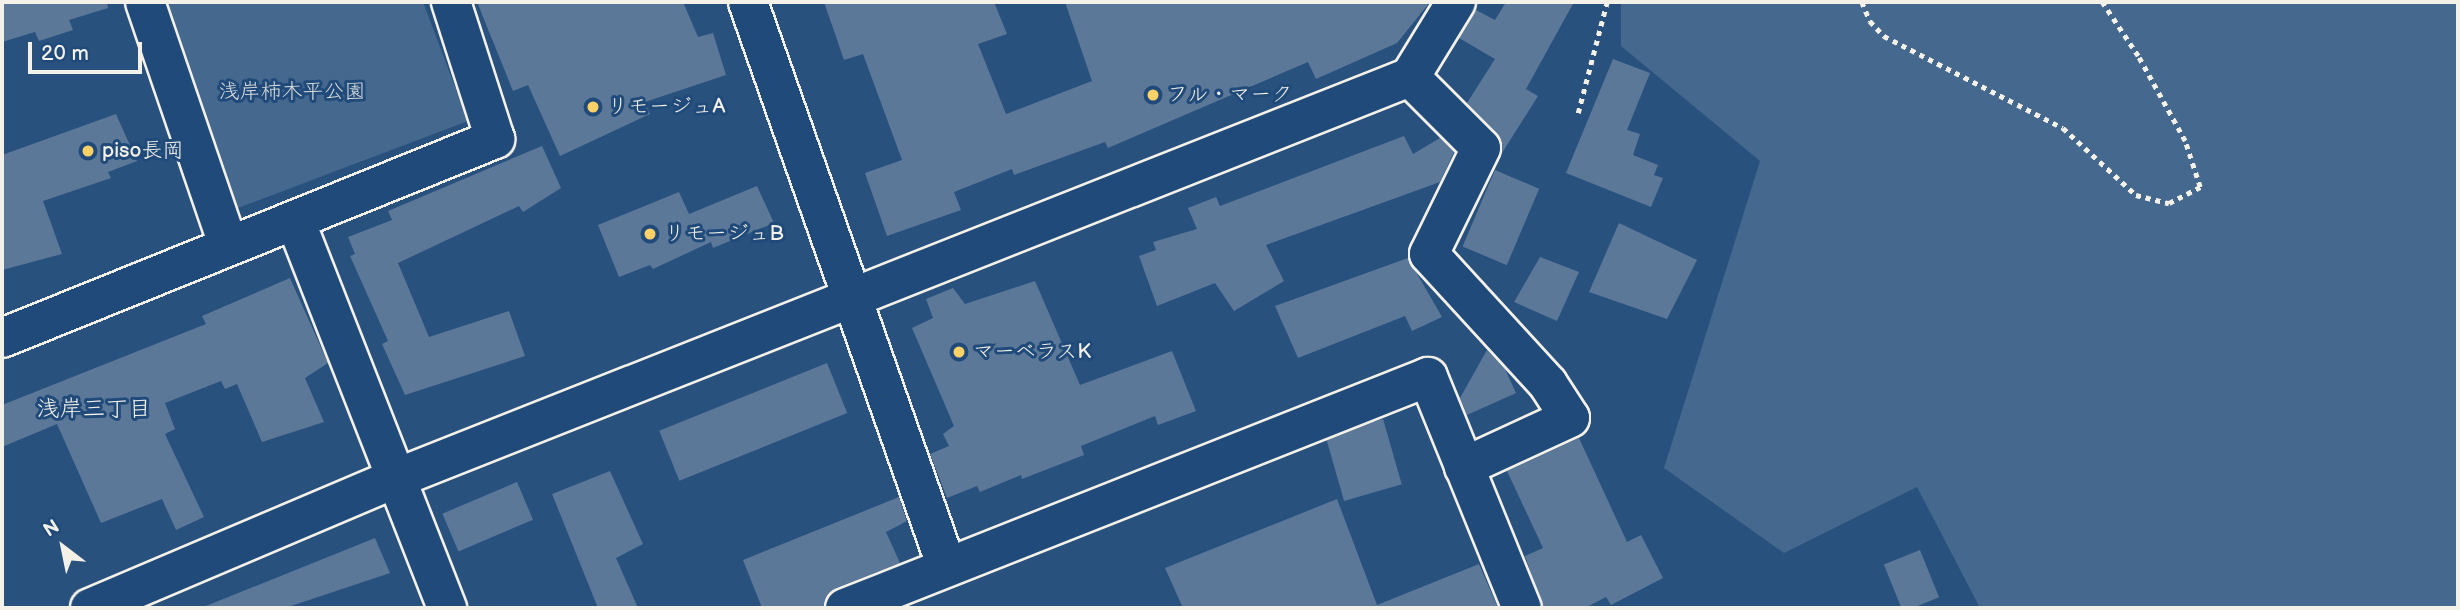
<!DOCTYPE html>
<html>
<head>
<meta charset="utf-8">
<style>
	body { margin:0 }
	#map { position:relative; width:2460px; height:610px; overflow:hidden; background:#28517e; font-family:"Balsamiq Sans","Klee One",sans-serif }
	div>[style] { position:absolute }
	.green>* { inset:0; background:#45688e }
	.building>* { inset:0; background:#5b7899; transform-origin:0 0 }
	.path>* { height:4.5px; margin-top:-2.25px; transform-origin:0; background:repeating-linear-gradient(90deg,#f4f1e8 0 5px,transparent 0 10px) }
	.roads { filter:drop-shadow(2px 0 #f4f1e8) drop-shadow(-2px 0 #f4f1e8) drop-shadow(0 2px #f4f1e8) drop-shadow(0 -2px #f4f1e8) }
	.minor>* { height:38px; margin:-19px; padding:0 19px; transform-origin:19px; border-radius:19px; background:#1f4a7a }
	.dots>* { width:19px; height:19px; translate:-50% -50%; box-sizing:border-box; border:4px solid #1f4a7a; border-radius:50% }
	span { translate:-50% -50%; white-space:nowrap; text-align:center; line-height:1.15; -webkit-text-stroke:6px #1f4a7a; paint-order:stroke }
	.park-label { font-size:21px; color:#dadcda }
	.poi-label { font-size:21px; color:#f4f1e8 }
	.left { translate:0 -50%; text-align:left }
	.neighbourhood-label { font-size:23px; color:#f4f1e8 }
	.frame { position:absolute; inset:0; border:4px solid #f4f1e8; pointer-events:none }
	.north { position:absolute; left:28px; top:512px; width:70px; height:70px; -webkit-text-stroke:5px #1f4a7a; paint-order:stroke; rotate:328deg; font-size:19px; font-weight:700; line-height:28px; text-align:center; color:#f4f1e8 }
	.north::after { content:''; display:block; margin:auto; width:24px; height:32px; background:#f4f1e8; clip-path:polygon(50% 0,100% 100%,50% 72%,0 100%) }
	.scale { position:absolute; left:28px; top:42px; width:114px; height:32px; box-sizing:border-box; border:4px solid #f4f1e8; border-top:0; padding-left:9px; font-size:21px; line-height:24px; white-space:nowrap; color:#f4f1e8; -webkit-text-stroke:5px #1f4a7a; paint-order:stroke }
</style>
</head>
<body>
<div id="map">
	<div class="green">
		<i style="clip-path:polygon(162px 2px,423px 2px,468px 121px,238px 208px)"></i>
		<i style="clip-path:polygon(1621px 2px,2458px 2px,2458px 608px,1980px 608px,1917px 487px,1784px 553px,1664px 468px,1760px 161px,1621px 46px)"></i>
	</div>
	<div class="building">
		<i style="clip-path:polygon(2px 2px,107px 2px,108px 8px,69px 20px,73px 30px,39px 41px,35px 32px,2px 42px)"></i>
		<i style="clip-path:polygon(477px 2px,683px 2px,698px 37px,713px 33px,726px 75px,645px 102px,650px 114px,560px 156px,528px 85px,513px 91px)"></i>
		<i style="clip-path:polygon(824px 2px,994px 2px,1007px 34px,978px 44px,1006px 114px,1092px 81px,1065px 2px,1430px 2px,1397px 43px,1316px 79px,1308px 62px,1108px 148px,1105px 142px,1014px 175px,1012px 169px,954px 192px,961px 210px,887px 236px,865px 173px,902px 160px,863px 54px,844px 60px)"></i>
		<i style="clip-path:polygon(1506px 2px,1574px 2px,1526px 89px,1538px 96px,1502px 153px,1497px 133px,1467px 103px,1495px 59px,1459px 38px,1476px 10px,1495px 20px)"></i>
		<i style="clip-path:polygon(1613px 59px,1650px 73px,1627px 130px,1640px 134px,1633px 155px,1658px 165px,1654px 175px,1663px 178px,1651px 207px,1566px 173px)"></i>
		<i style="clip-path:polygon(116px 114px,137px 161px,108px 172px,111px 178px,43px 201px,62px 254px,2px 270px,2px 155px)"></i>
		<i style="clip-path:polygon(1404px 136px,1413px 154px,1440px 138px,1454px 152px,1440px 182px,1266px 245px,1284px 281px,1234px 311px,1215px 283px,1157px 306px,1139px 256px,1156px 250px,1153px 242px,1197px 229px,1188px 208px,1216px 197px,1220px 206px)"></i>
		<i style="clip-path:polygon(542px 146px,561px 188px,523px 212px,519px 206px,398px 263px,429px 337px,509px 311px,525px 356px,405px 395px,382px 344px,388px 341px,350px 256px,355px 254px,348px 237px,392px 220px,388px 211px)"></i>
		<i style="left:1495px;top:170px;width:48px;height:83px;rotate:23deg"></i>
		<i style="clip-path:polygon(757px 186px,774px 223px,713px 248px,711px 242px,653px 269px,650px 265px,619px 277px,598px 225px,679px 192px,689px 214px)"></i>
		<i style="clip-path:polygon(1619px 223px,1697px 260px,1667px 319px,1589px 292px)"></i>
		<i style="clip-path:polygon(1540px 257px,1579px 272px,1557px 321px,1514px 302px)"></i>
		<i style="clip-path:polygon(1408px 258px,1442px 317px,1412px 331px,1405px 316px,1298px 358px,1275px 306px)"></i>
		<i style="clip-path:polygon(290px 278px,328px 363px,305px 378px,324px 422px,262px 442px,237px 384px,225px 389px,221px 381px,165px 403px,175px 429px,165px 434px,204px 517px,176px 530px,162px 499px,101px 523px,57px 424px,2px 447px,2px 405px,206px 324px,202px 316px)"></i>
		<i style="clip-path:polygon(1035px 281px,1080px 385px,1172px 351px,1196px 411px,1158px 425px,1155px 416px,1081px 446px,1084px 455px,1022px 479px,1021px 475px,980px 492px,977px 486px,947px 498px,930px 454px,949px 446px,943px 434px,954px 426px,912px 328px,933px 318px,926px 299px,953px 288px,965px 304px)"></i>
		<i style="clip-path:polygon(1487px 350px,1505px 369px,1516px 393px,1467px 415px,1460px 398px)"></i>
		<i style="left:827px;top:363px;width:54px;height:181px;rotate:68deg"></i>
		<i style="left:1383px;top:419px;width:68px;height:60px;rotate:74deg"></i>
		<i style="clip-path:polygon(1579px 438px,1627px 542px,1641px 535px,1663px 578px,1611px 605px,1606px 597px,1585px 608px,1543px 608px,1525px 556px,1543px 548px,1507px 471px)"></i>
		<i style="clip-path:polygon(610px 471px,643px 544px,616px 558px,638px 608px,598px 608px,552px 494px)"></i>
		<i style="left:517px;top:482px;width:41px;height:81px;rotate:67deg"></i>
		<i style="clip-path:polygon(899px 497px,907px 521px,886px 532px,900px 563px,836px 588px,828px 595px,824px 608px,762px 608px,743px 560px)"></i>
		<i style="clip-path:polygon(1337px 499px,1377px 605px,1479px 564px,1498px 608px,1183px 608px,1165px 568px)"></i>
		<i style="clip-path:polygon(375px 538px,390px 573px,285px 608px,201px 608px)"></i>
		<i style="left:1920px;top:550px;width:51px;height:39px;rotate:68deg"></i>
	</div>
	<div class="path">
		<i style="left:1862px;top:2px;width:21px;rotate:67deg"></i>
		<i style="left:1870px;top:21px;width:21px;rotate:47deg"></i>
		<i style="left:1884px;top:36px;width:201px;rotate:27.2deg"></i>
		<i style="left:2063px;top:128px;width:99px;rotate:42.5deg"></i>
		<i style="left:2136px;top:195px;width:34px;rotate:14deg"></i>
		<i style="left:2169px;top:203px;width:35px;rotate:-27deg"></i>
		<i style="left:2200px;top:187px;width:48px;rotate:-108.1deg"></i>
		<i style="left:2185px;top:141px;width:97px;rotate:-118.9deg"></i>
		<i style="left:2138px;top:56px;width:65px;rotate:-123.7deg"></i>
		<i style="left:1578px;top:113px;width:115px;rotate:-75.4deg"></i>
	</div>
	<div class="roads">
		<div class="minor">
			<i style="left:145px;top:2px;width:257px;rotate:71.1deg"></i>
			<i style="left:748px;top:2px;width:597px;rotate:70.62deg"></i>
			<i style="left:1410px;top:77px;width:100px;rotate:45deg"></i>
			<i style="left:1481px;top:148px;width:118px;rotate:116.1deg"></i>
			<i style="left:1429px;top:254px;width:176px;rotate:47.5deg"></i>
			<i style="left:1548px;top:384px;width:40px;rotate:57.1deg"></i>
			<i style="left:1570px;top:418px;width:117px;rotate:155.2deg"></i>
			<i style="left:295px;top:220px;width:417px;rotate:68.6deg"></i>
			<i style="left:2px;top:338px;width:532px;rotate:-21.98deg"></i>
			<i style="left:495px;top:139px;width:144px;rotate:-107.8deg"></i>
			<i style="left:90px;top:608px;width:333px;rotate:-23deg"></i>
			<i style="left:397px;top:478px;width:1089px;rotate:-21.6deg"></i>
			<i style="left:1410px;top:77px;width:88px;rotate:-58.5deg"></i>
			<i style="left:845px;top:608px;width:627px;rotate:-21.61deg"></i>
			<i style="left:1428px;top:377px;width:249px;rotate:67.9deg"></i>
		</div>
	</div>
	<div class="dots">
		<i style="left:1153px;top:95px;background:#ffd166"></i>
		<i style="left:593px;top:107px;background:#ffd166"></i>
		<i style="left:88px;top:151px;background:#ffd166"></i>
		<i style="left:650px;top:234px;background:#ffd166"></i>
		<i style="left:959px;top:352px;background:#ffd166"></i>
	</div>
	<div class="park-label">
		<span style="left:292px;top:92px">浅岸柿木平公園</span>
	</div>
	<div class="poi-label">
		<span class="left" style="left:1167px;top:95px">フル・マーク</span>
		<span class="left" style="left:607px;top:107px">リモージュA</span>
		<span class="left" style="left:102px;top:151px">piso長岡</span>
		<span class="left" style="left:664px;top:234px">リモージュB</span>
		<span class="left" style="left:973px;top:352px">マーベラスK</span>
	</div>
	<div class="neighbourhood-label">
		<span style="left:94px;top:409px">浅岸三丁目</span>
	</div>
	<div class="frame"></div>
	<div class="north">N</div>
	<div class="scale">20 m</div>
</div>
</body>
</html>
